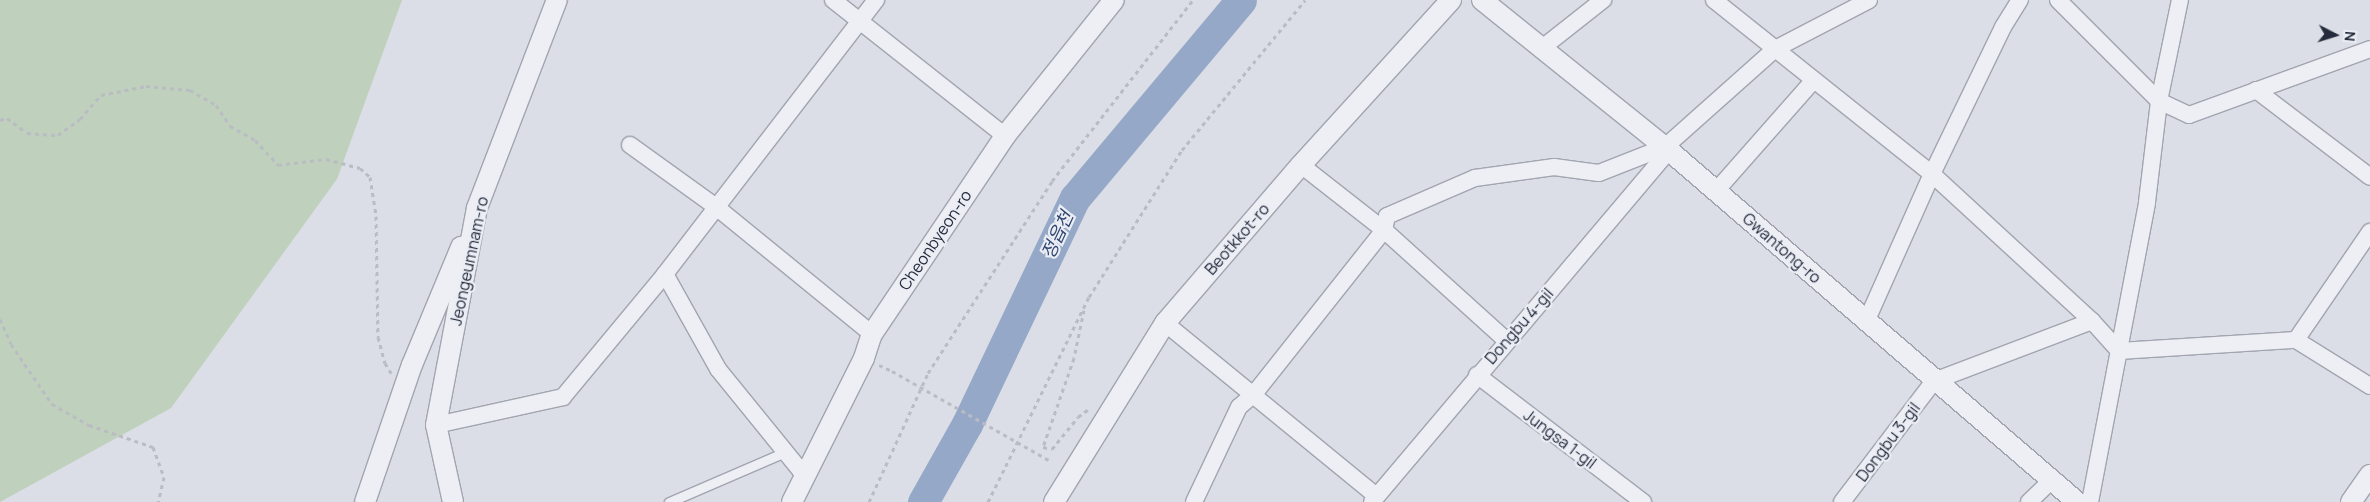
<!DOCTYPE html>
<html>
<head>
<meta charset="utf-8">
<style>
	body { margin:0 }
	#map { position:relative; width:2370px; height:502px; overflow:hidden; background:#dbdee6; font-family:Manrope,"Noto Sans KR",sans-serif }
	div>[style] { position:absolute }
	.green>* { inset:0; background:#bfd0bc }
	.river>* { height:31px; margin:-15.5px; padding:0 15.5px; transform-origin:15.5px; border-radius:15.5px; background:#95a8c7 }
	.path>* { height:3px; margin-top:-1.5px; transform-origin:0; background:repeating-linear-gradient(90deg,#babcc4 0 4px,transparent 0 8px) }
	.roads { filter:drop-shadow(1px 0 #a1a5b0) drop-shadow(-1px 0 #a1a5b0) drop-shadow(0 1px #a1a5b0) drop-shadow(0 -1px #a1a5b0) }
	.service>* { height:9px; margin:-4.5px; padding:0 4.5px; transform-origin:4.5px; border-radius:4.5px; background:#eeeff4 }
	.minor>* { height:16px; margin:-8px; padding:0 8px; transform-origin:8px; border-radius:8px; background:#eeeff4 }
	.tertiary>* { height:20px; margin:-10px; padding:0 10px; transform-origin:10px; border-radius:10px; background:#eeeff4 }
	.path-bridge>* { height:3px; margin-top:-1.5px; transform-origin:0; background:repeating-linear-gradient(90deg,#babcc4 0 4px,transparent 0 8px) }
	span { translate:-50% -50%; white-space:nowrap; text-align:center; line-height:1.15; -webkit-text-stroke:4.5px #eaedf4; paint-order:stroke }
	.street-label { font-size:16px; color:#252b3c }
	.water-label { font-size:18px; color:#2f4570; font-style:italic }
	.north { position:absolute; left:2310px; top:10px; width:50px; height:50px; -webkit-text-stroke:4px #eaedf4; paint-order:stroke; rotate:95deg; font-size:14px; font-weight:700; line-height:20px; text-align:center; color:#252b3c }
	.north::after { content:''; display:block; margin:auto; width:18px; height:22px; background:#252b3c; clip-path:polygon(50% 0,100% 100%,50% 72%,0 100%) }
</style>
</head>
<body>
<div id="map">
	<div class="green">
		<i style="clip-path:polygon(0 0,402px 0,337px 179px,171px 408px,0 502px)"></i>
	</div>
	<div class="river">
		<i style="left:923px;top:502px;width:90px;rotate:-60.6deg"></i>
		<i style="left:967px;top:424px;width:250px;rotate:-64.5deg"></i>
		<i style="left:1075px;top:198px;width:258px;rotate:-50deg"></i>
	</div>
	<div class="path">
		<i style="left:0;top:120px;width:7px;rotate:-16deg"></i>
		<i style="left:7px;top:118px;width:25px;rotate:37deg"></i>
		<i style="left:27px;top:133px;width:31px;rotate:4deg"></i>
		<i style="left:58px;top:135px;width:27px;rotate:-36deg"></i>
		<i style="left:80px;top:119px;width:32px;rotate:-49deg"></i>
		<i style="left:101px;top:95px;width:46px;rotate:-11.3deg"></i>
		<i style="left:146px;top:86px;width:44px;rotate:5.2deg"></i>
		<i style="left:190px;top:90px;width:30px;rotate:30deg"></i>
		<i style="left:216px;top:105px;width:25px;rotate:56deg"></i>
		<i style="left:230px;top:126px;width:29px;rotate:29deg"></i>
		<i style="left:255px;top:140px;width:34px;rotate:47deg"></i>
		<i style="left:278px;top:165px;width:48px;rotate:-7.1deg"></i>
		<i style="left:326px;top:159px;width:35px;rotate:15deg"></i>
		<i style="left:360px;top:168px;width:13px;rotate:42deg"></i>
		<i style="left:370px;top:177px;width:39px;rotate:81deg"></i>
		<i style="left:376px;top:216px;width:121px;rotate:89.1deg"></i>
		<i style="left:378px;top:337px;width:27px;rotate:75deg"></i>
		<i style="left:385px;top:363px;width:12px;rotate:59deg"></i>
		<i style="left:1084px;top:310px;width:49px;rotate:101.8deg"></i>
		<i style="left:1074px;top:358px;width:94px;rotate:109.2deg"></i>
		<i style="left:1043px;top:447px;width:9px;rotate:13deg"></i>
		<i style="left:1052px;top:449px;width:41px;rotate:-50.9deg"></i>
		<i style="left:1078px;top:417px;width:15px;rotate:-37deg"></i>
		<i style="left:0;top:319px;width:27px;rotate:66deg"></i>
		<i style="left:11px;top:344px;width:73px;rotate:55.7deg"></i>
		<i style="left:52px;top:404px;width:43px;rotate:29.6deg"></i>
		<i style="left:89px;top:425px;width:68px;rotate:19deg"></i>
		<i style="left:153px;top:447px;width:32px;rotate:70deg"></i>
		<i style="left:164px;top:477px;width:26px;rotate:103deg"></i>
		<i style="left:879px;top:365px;width:14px;rotate:25deg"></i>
		<i style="left:869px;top:502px;width:142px;rotate:-65.4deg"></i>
		<i style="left:928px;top:373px;width:229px;rotate:-57.1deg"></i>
		<i style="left:1052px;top:181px;width:229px;rotate:-52.1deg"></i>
		<i style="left:988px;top:502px;width:229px;rotate:-63.8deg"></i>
		<i style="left:1089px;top:297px;width:174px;rotate:-57.7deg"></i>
		<i style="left:1182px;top:150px;width:194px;rotate:-50.6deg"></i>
	</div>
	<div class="roads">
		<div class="service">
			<i style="left:669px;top:502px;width:126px;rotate:-23.3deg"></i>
		</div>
		<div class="minor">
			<i style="left:833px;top:0;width:219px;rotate:38.3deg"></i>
			<i style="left:1714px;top:0;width:279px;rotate:38.6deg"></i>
			<i style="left:1932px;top:174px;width:217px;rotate:42.6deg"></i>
			<i style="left:2058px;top:0;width:143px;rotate:45deg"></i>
			<i style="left:2159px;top:101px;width:33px;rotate:25deg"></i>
			<i style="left:2189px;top:115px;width:193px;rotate:-20deg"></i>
			<i style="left:1542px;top:48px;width:78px;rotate:-38.2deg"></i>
			<i style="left:2256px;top:90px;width:143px;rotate:37.3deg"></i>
			<i style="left:630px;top:145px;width:105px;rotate:35.7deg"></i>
			<i style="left:715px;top:206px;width:203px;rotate:39.2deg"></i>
			<i style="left:1301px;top:165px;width:105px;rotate:38.1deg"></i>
			<i style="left:1384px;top:230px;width:14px;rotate:-78deg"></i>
			<i style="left:1387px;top:216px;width:96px;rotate:-23.4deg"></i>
			<i style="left:1475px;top:178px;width:80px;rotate:-7.9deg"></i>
			<i style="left:1554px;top:167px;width:45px;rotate:7.6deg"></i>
			<i style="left:1599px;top:173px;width:71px;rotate:-21.5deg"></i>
			<i style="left:1665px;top:147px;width:147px;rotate:-41.7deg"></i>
			<i style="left:1775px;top:49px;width:106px;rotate:-27.5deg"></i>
			<i style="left:1716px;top:191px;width:147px;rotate:-48.6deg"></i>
			<i style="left:665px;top:274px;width:109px;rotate:60.8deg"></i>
			<i style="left:718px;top:369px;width:138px;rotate:50.9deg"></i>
			<i style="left:1866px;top:322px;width:162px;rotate:-66deg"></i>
			<i style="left:1932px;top:174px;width:163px;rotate:-64.2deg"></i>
			<i style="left:2003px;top:27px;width:32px;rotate:-58deg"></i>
			<i style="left:1165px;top:323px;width:273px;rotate:39.3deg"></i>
			<i style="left:2296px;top:340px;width:87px;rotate:31.9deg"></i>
			<i style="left:1477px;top:375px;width:209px;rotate:37.4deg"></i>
			<i style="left:436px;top:425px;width:130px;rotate:-12.4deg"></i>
			<i style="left:563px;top:397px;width:160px;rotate:-50.3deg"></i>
			<i style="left:665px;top:274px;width:346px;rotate:-52.4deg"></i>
			<i style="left:1194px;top:502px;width:105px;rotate:-64.7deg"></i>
			<i style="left:1239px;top:407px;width:20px;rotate:-41deg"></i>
			<i style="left:1254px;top:394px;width:209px;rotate:-51.6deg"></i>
			<i style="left:1384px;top:230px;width:166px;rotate:42.1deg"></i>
			<i style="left:1372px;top:502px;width:458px;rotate:-49.8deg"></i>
			<i style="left:1842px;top:502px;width:152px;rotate:-52.8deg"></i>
			<i style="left:1934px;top:381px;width:169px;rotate:-20.8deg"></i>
			<i style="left:2092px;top:321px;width:40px;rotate:48deg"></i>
			<i style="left:2119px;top:351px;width:177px;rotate:-3.6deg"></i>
			<i style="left:2296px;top:340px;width:131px;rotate:-55.6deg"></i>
			<i style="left:2029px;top:502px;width:32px;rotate:-44deg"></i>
			<i style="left:2090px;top:502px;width:305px;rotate:-79.2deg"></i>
			<i style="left:2147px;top:202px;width:102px;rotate:-83.2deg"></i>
			<i style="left:2159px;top:101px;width:103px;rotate:-78.3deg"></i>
		</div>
		<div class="tertiary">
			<i style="left:1482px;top:0;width:235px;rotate:38.8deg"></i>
			<i style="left:1665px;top:147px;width:544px;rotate:40.75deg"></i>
			<i style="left:365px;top:502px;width:145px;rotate:-71.1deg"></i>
			<i style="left:412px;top:365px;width:128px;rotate:-67.4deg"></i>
			<i style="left:453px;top:502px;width:79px;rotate:-102.4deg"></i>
			<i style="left:436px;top:425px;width:221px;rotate:-79.3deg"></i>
			<i style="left:477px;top:208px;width:223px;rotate:-69deg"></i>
			<i style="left:792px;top:502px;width:161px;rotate:-63.4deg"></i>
			<i style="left:864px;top:358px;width:25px;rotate:-72deg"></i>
			<i style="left:872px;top:334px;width:239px;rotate:-56.1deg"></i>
			<i style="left:1005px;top:136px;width:174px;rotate:-51.3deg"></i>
			<i style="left:1054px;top:502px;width:211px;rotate:-58.2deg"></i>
			<i style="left:1165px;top:323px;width:208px;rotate:-49.3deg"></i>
			<i style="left:1301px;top:165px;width:223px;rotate:-47.7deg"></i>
			<i style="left:2351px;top:502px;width:33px;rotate:-55deg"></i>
		</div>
	</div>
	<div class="path-bridge">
		<i style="left:892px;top:371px;width:184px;rotate:29.6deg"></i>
	</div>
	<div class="street-label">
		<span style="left:1237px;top:239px;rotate:-49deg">Beotkkot-ro</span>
		<span style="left:935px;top:240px;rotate:-56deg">Cheonbyeon-ro</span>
		<span style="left:1782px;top:248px;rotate:41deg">Gwantong-ro</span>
		<span style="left:469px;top:261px;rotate:-78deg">Jeongeumnam-ro</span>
		<span style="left:1519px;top:326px;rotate:-49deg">Dongbu 4-gil</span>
		<span style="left:1560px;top:439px;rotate:37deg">Jungsa 1-gil</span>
		<span style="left:1888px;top:442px;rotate:-53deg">Dongbu 3-gil</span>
	</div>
	<div class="water-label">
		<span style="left:1057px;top:235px;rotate:-65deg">정읍천</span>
	</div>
	<div class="north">N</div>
</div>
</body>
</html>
